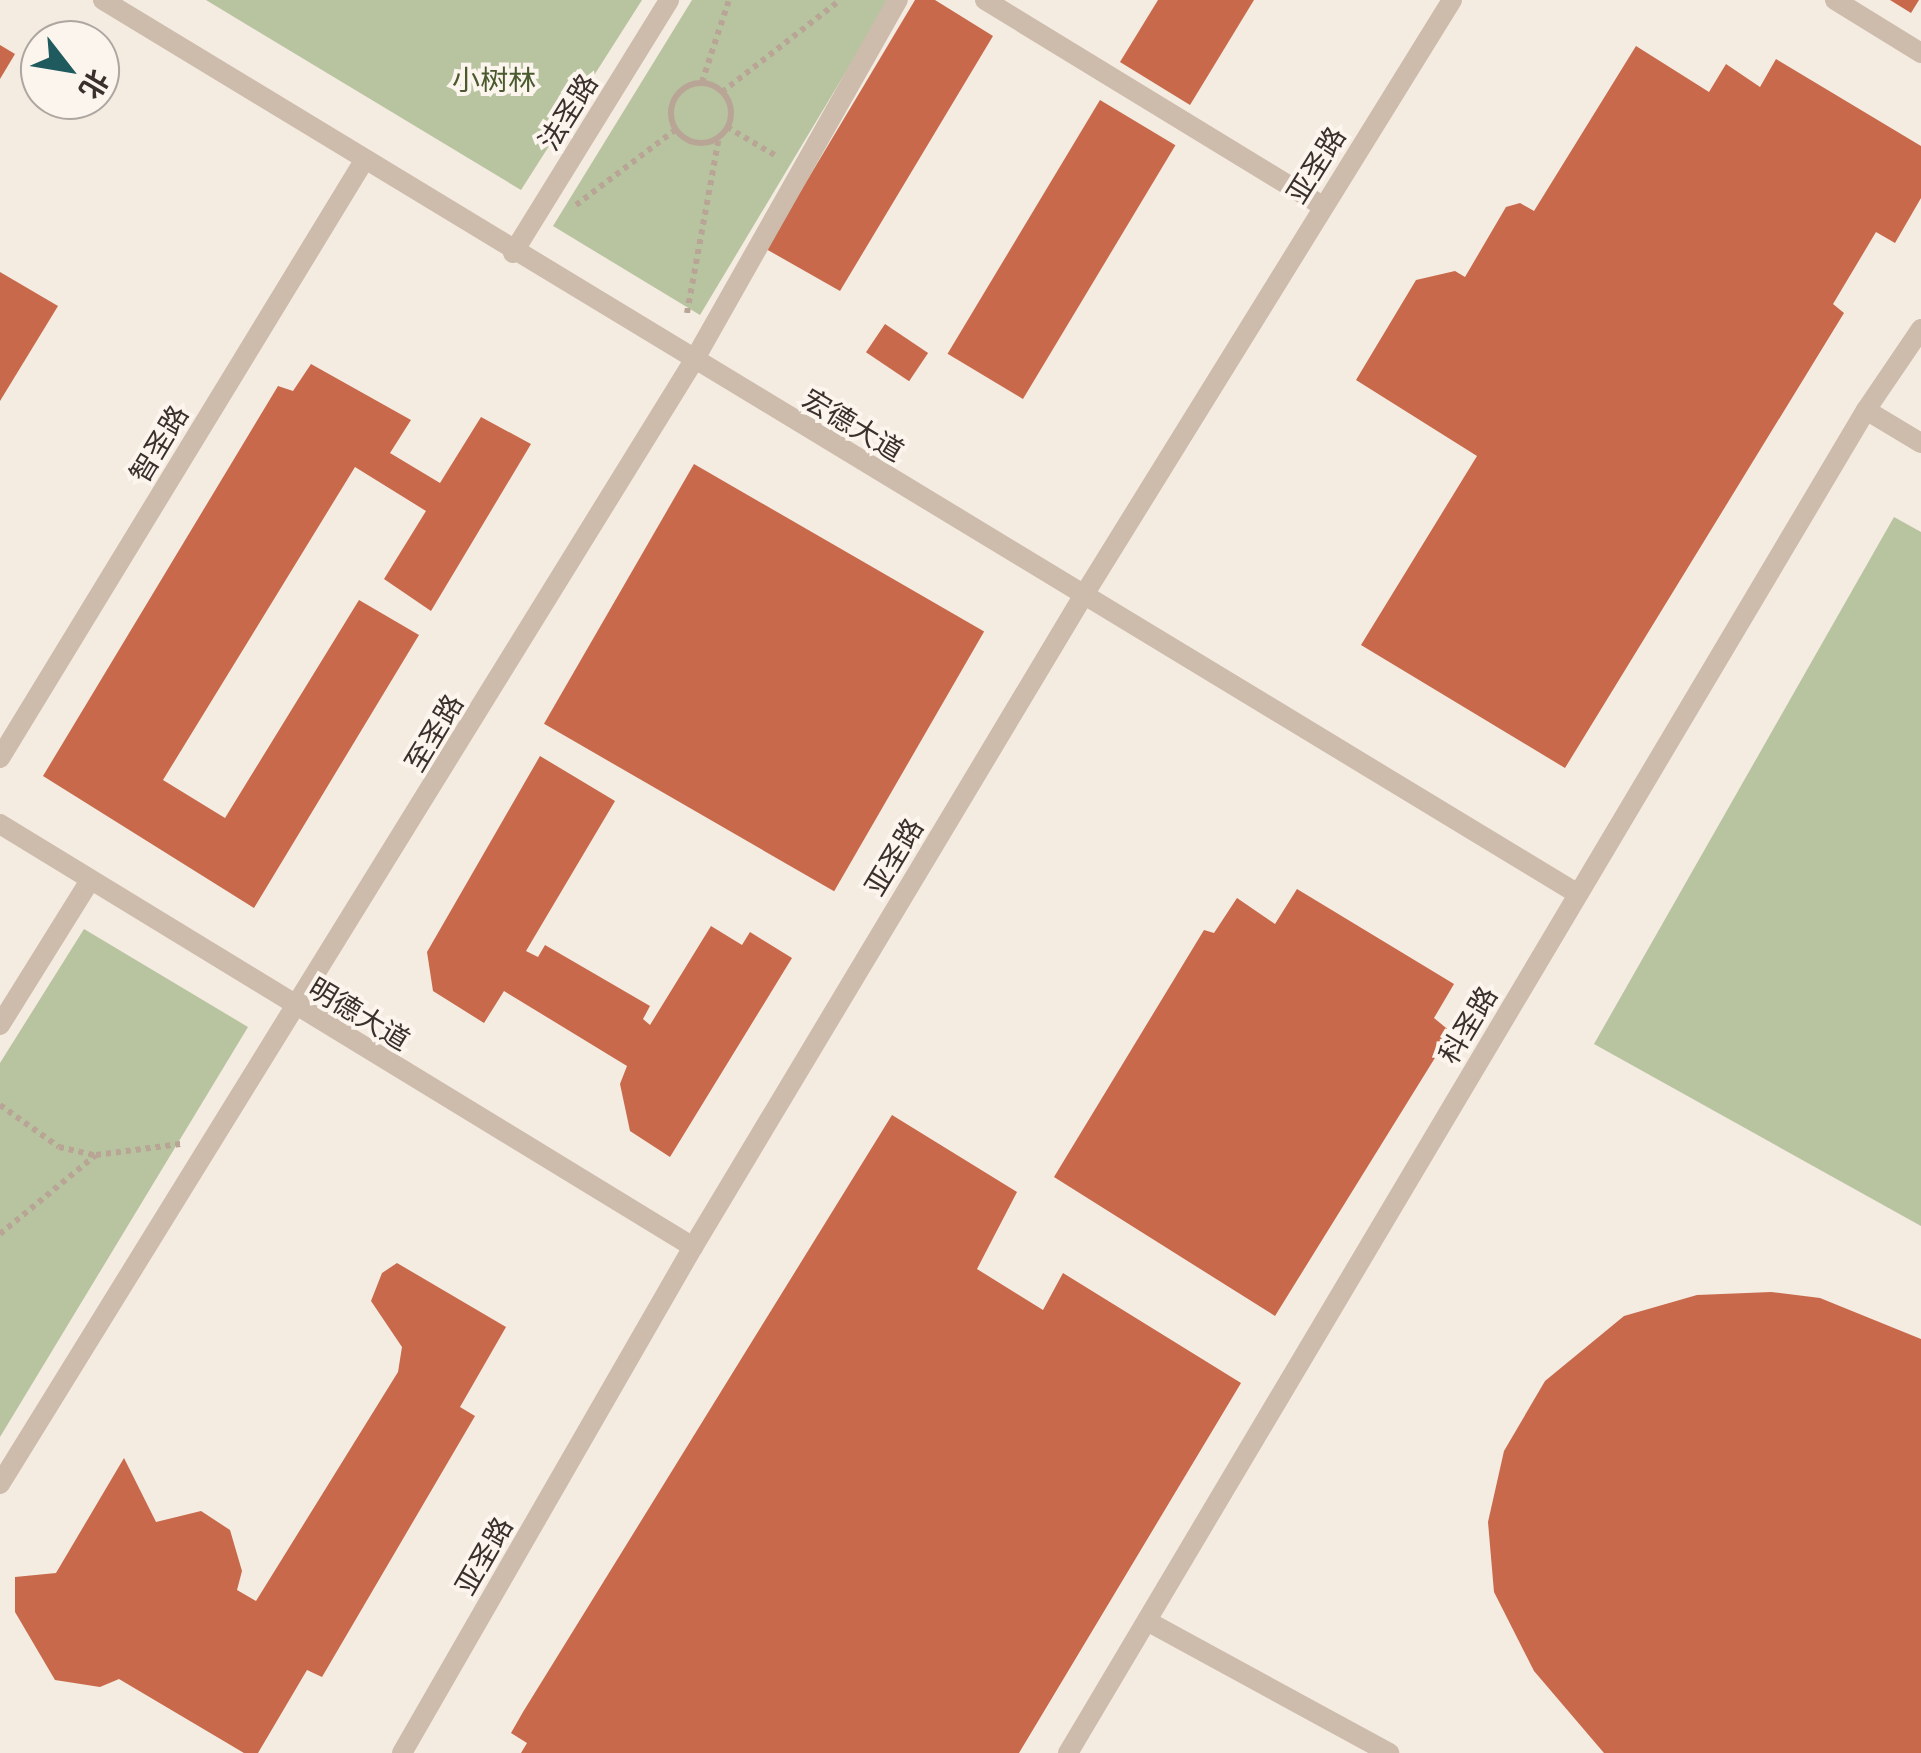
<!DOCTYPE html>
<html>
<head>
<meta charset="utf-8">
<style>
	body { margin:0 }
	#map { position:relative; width:1921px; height:1753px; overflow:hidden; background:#f4ebe1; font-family:"PT Sans","Noto Sans SC",sans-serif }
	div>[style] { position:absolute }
	.green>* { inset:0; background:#b8c4a0 }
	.building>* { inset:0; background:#c8694b; transform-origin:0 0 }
	.path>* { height:6px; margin-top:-3px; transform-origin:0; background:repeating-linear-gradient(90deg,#b9a596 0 5px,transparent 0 10px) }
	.path>.ring { margin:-3px; padding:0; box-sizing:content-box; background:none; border:6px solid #b9a596; border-radius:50% }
	.service>* { height:20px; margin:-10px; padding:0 10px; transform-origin:10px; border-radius:10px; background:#cdbbac }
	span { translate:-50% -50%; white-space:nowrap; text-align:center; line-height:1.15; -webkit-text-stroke:8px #fbf5ee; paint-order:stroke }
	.park-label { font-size:28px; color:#4a5a2e }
	.street-label { font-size:28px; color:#3b302b }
	.north { position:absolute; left:20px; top:20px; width:100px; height:100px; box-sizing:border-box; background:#fbf5ee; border:2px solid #aea6a0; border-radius:50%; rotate:121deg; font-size:28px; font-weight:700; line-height:40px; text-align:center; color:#3b302b }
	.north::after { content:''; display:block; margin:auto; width:35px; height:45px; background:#1f5a5e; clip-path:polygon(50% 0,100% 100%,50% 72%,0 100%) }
</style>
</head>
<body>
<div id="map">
	<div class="green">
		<i style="clip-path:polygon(206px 0,642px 0,521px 190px)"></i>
		<i style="clip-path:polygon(692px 0,889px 0,700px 315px,553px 226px)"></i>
		<i style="clip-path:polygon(1894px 517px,1921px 532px,1921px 1226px,1594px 1044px)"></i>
		<i style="clip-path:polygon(84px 929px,248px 1027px,0 1437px,0 1063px)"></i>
	</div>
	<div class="building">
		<i style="clip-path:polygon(915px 0,935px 0,993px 36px,840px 291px,766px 249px)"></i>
		<i style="clip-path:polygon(1158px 0,1254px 0,1190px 105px,1120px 62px)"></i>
		<i style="clip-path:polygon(1890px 0,1919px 0,1911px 13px)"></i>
		<i style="clip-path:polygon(0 45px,15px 54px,0 79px)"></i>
		<i style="clip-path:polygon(1636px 46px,1709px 92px,1726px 64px,1760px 87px,1776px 59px,1921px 146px,1921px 198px,1895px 243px,1876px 232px,1833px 304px,1844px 313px,1565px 768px,1361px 645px,1477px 456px,1356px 380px,1416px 280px,1455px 271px,1465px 277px,1506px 207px,1520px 203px,1534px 211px)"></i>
		<i style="left:1100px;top:100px;width:88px;height:296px;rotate:31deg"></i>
		<i style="clip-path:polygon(0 272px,58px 306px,0 401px)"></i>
		<i style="left:885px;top:324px;width:52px;height:34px;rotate:34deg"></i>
		<i style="clip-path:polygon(311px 364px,411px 420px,390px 453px,440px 483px,481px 417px,531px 444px,431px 611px,384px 579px,426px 511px,355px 467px,163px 780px,225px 818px,359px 600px,419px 635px,254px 908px,43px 776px,278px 386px,293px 391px)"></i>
		<i style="left:694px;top:464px;width:335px;height:300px;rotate:30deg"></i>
		<i style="clip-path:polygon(540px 756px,615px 801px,526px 951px,538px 957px,545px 945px,650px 1006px,643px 1019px,650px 1025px,711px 926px,742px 945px,750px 932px,792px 958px,670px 1157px,630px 1131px,620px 1084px,627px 1066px,504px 991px,484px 1023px,433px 991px,427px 952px)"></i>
		<i style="clip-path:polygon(1297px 889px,1454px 984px,1434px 1018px,1451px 1032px,1275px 1316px,1054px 1177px,1204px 930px,1214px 933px,1237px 898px,1275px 924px)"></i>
		<i style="clip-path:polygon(892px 1115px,1017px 1192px,977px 1269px,1043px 1310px,1063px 1273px,1241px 1383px,1019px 1753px,521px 1753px,527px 1743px,511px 1733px,523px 1712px)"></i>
		<i style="clip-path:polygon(397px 1263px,506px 1327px,460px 1407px,475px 1416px,322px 1677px,307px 1670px,258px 1753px,244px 1753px,119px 1679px,100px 1687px,55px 1680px,15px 1612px,15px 1577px,56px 1573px,124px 1458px,156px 1522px,201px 1511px,230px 1530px,242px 1571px,237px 1590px,256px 1601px,398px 1372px,402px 1347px,371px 1301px,382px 1273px)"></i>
		<i style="clip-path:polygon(1771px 1292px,1820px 1298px,1921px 1339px,1921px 1753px,1604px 1753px,1534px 1671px,1494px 1592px,1488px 1522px,1504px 1451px,1545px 1381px,1624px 1316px,1697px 1295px)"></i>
	</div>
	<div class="path">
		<i style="left:702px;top:82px;width:86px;rotate:-71.8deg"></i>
		<i class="ring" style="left:671px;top:83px;width:54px;height:54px"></i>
		<i style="left:722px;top:92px;width:150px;rotate:-37.9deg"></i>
		<i style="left:727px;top:127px;width:59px;rotate:30.5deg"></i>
		<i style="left:576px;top:205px;width:124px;rotate:-37.1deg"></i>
		<i style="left:687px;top:313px;width:179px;rotate:-79.7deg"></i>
		<i style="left:0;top:1105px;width:72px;rotate:35.4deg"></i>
		<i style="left:59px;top:1147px;width:37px;rotate:13deg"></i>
		<i style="left:0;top:1234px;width:124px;rotate:-39.5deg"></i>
		<i style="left:96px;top:1155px;width:85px;rotate:-7.5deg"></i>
	</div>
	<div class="service">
		<i style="left:103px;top:0;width:1725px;rotate:31.22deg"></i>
		<i style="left:985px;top:0;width:395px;rotate:31.4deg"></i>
		<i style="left:1835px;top:0;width:101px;rotate:31.6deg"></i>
		<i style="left:513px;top:253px;width:297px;rotate:-58.3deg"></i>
		<i style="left:1866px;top:410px;width:64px;rotate:31deg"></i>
		<i style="left:0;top:758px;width:701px;rotate:-58.64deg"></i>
		<i style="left:0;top:824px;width:812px;rotate:31.4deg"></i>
		<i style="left:0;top:1025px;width:168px;rotate:-58.1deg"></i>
		<i style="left:0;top:1484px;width:1319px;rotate:-58.3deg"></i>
		<i style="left:693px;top:362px;width:416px;rotate:-60.5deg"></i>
		<i style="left:1147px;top:1621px;width:276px;rotate:28.6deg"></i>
		<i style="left:402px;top:1753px;width:584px;rotate:-60.1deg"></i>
		<i style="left:693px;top:1247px;width:757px;rotate:-59.06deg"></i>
		<i style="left:1082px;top:598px;width:703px;rotate:-58.25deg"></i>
		<i style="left:1068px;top:1753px;width:1562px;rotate:-59.28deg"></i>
		<i style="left:1866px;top:410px;width:98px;rotate:-55.8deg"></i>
	</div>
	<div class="park-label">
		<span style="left:494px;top:80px">小树林</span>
	</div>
	<div class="street-label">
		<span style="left:568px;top:112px;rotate:-58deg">法圣路</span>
		<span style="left:1316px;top:165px;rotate:-58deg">亚圣路</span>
		<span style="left:853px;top:425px;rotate:31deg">宏德大道</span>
		<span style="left:159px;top:444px;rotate:-59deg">智圣路</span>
		<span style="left:434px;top:733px;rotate:-59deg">至圣路</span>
		<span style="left:894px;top:857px;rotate:-59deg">亚圣路</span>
		<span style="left:359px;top:1014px;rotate:31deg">明德大道</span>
		<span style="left:1468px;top:1025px;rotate:-59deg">科圣路</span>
		<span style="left:484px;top:1556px;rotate:-60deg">亚圣路</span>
	</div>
	<div class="north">北</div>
</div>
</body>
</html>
